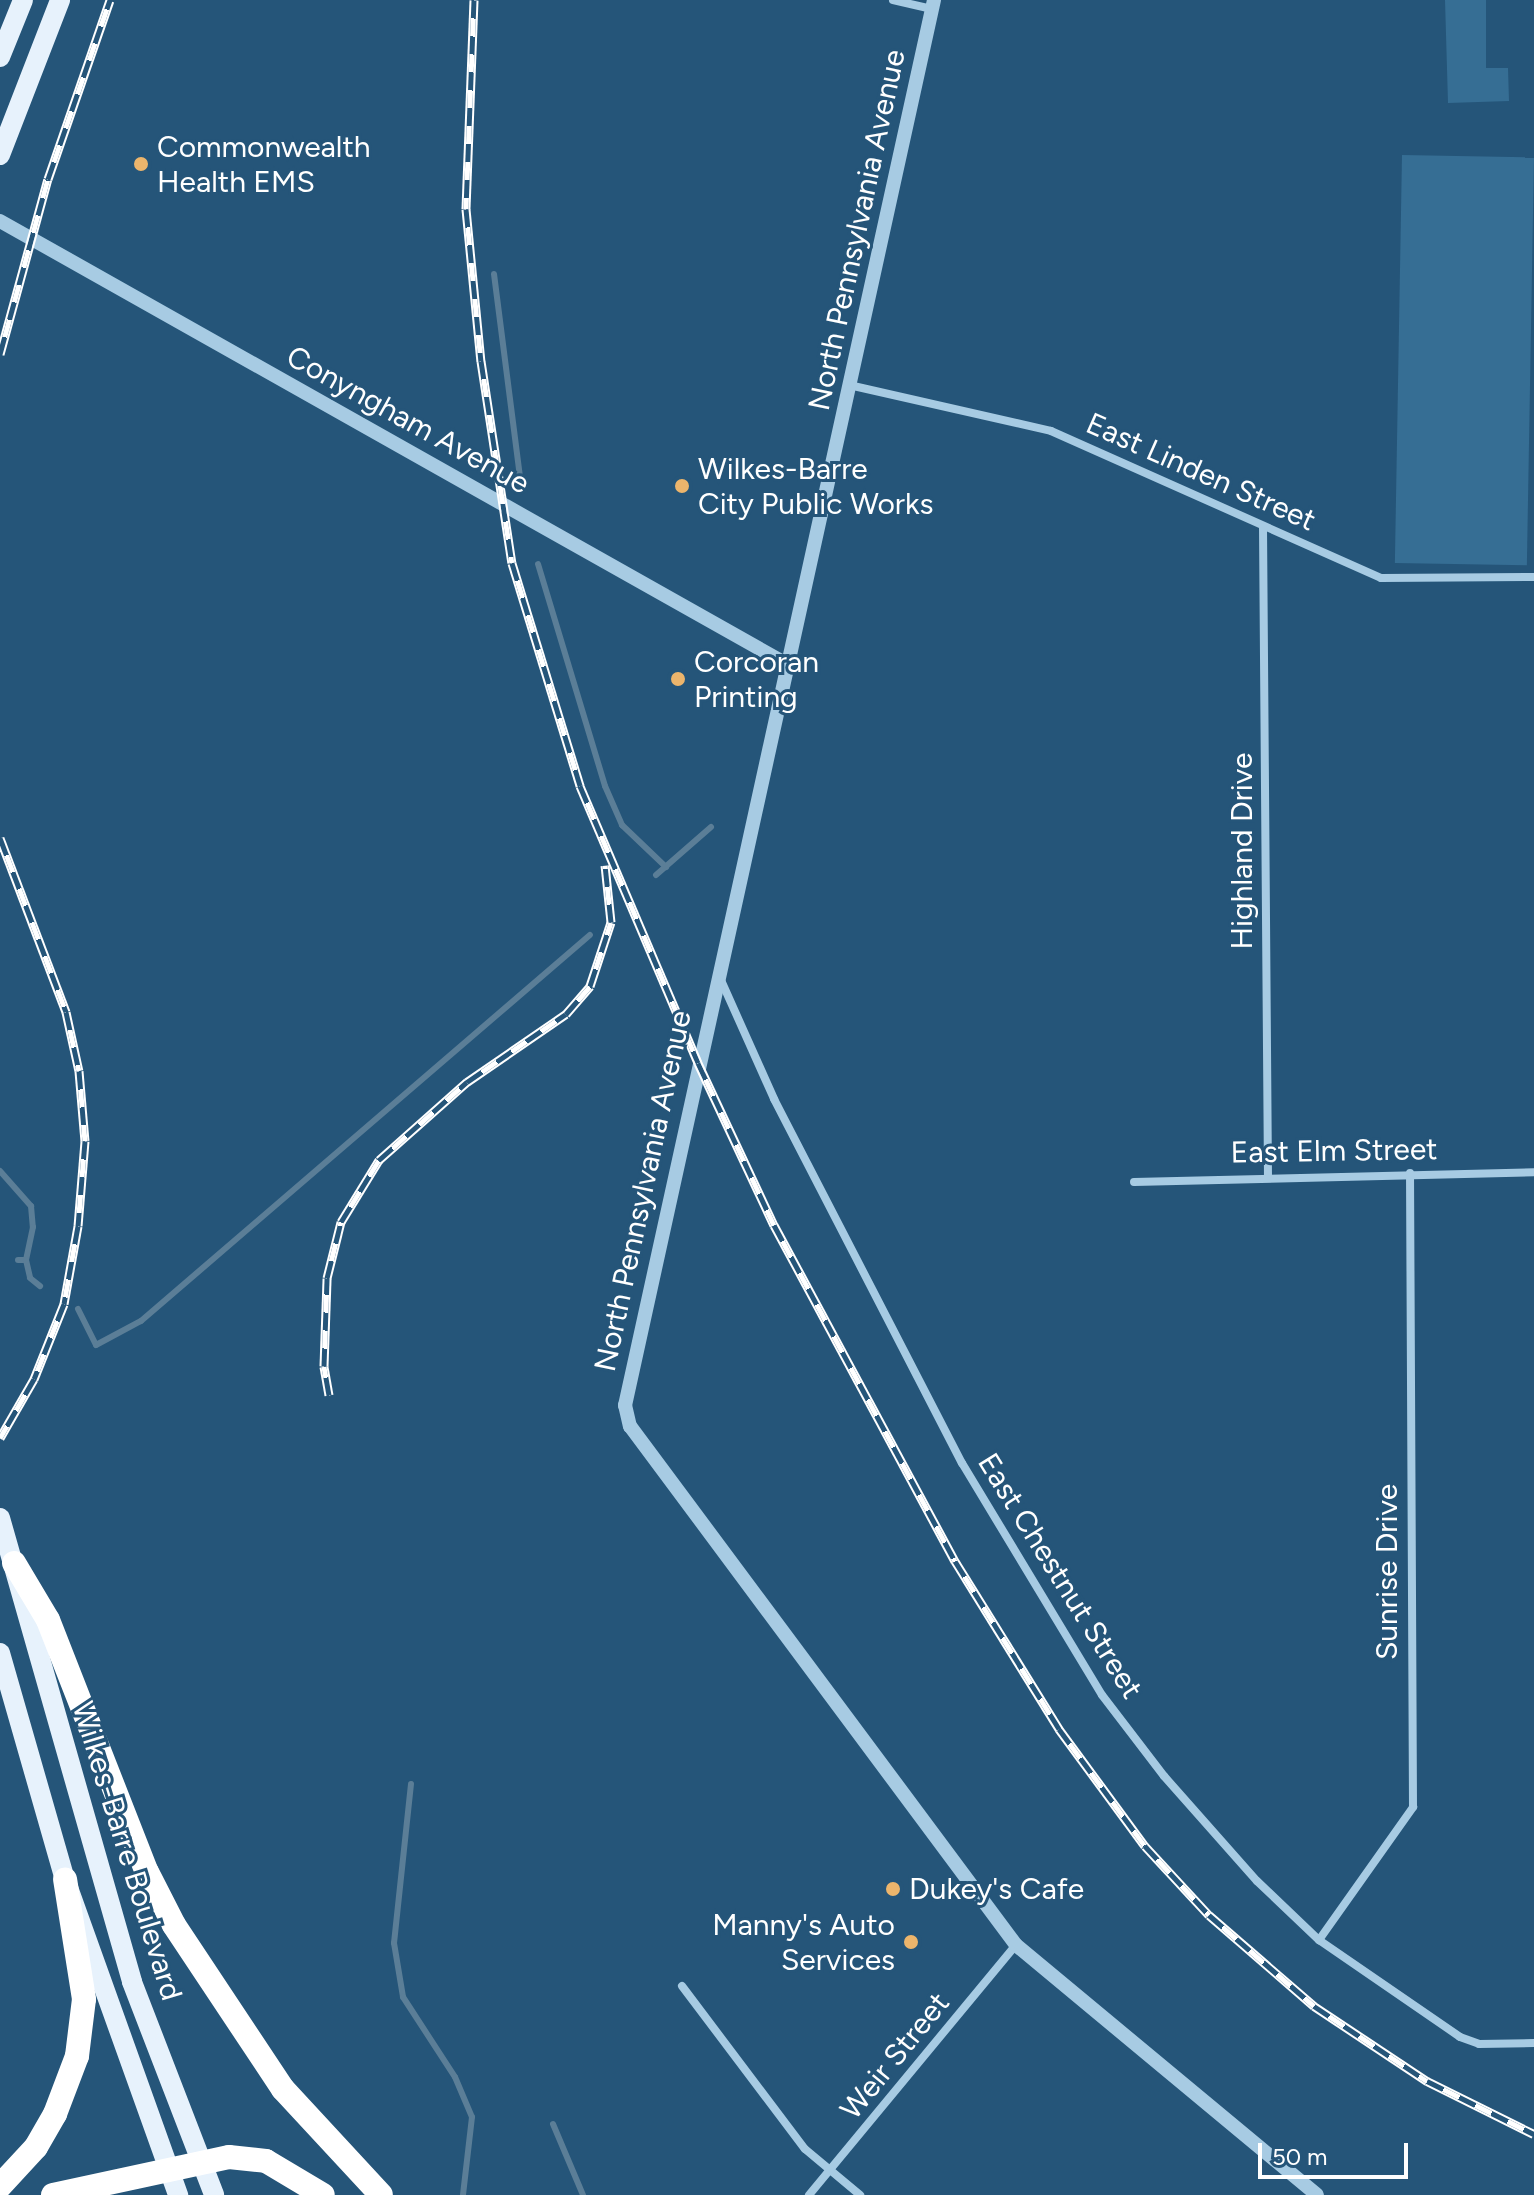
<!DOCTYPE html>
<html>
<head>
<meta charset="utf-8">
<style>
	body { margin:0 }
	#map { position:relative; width:1534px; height:2195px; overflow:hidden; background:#255579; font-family:Figtree,sans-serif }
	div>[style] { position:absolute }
	.green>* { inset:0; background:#366e94; transform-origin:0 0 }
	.stream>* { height:6px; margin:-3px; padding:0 3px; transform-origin:3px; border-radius:3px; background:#5b7e97 }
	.minor>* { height:8px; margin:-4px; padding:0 4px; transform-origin:4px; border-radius:4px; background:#a7cbe3 }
	.tertiary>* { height:14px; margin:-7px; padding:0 7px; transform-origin:7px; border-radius:7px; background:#a7cbe3 }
	.primary>* { height:20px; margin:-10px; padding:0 10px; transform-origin:10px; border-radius:10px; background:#e7f2fc }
	.motorway>* { height:24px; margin:-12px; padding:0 12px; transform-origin:12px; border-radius:12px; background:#fff }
	.rail>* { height:9px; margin-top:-4.5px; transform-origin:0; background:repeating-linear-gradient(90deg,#255579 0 18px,#fff 0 36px); box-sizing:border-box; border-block:2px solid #fff }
	.dots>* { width:22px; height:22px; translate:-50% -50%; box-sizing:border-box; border:4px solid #255579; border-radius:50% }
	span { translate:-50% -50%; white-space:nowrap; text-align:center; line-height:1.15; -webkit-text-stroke:6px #255579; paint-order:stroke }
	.poi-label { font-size:30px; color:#fff }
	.left { translate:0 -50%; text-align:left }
	.right { translate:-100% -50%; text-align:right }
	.street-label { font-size:30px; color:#fff }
	.scale { position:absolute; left:1258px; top:2143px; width:150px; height:36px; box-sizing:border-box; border:4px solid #fff; border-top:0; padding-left:10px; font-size:24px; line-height:28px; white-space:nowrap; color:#fff; -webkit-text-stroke:6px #255579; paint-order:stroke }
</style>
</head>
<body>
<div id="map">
	<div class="green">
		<i style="clip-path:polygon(1445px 0,1486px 0,1486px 68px,1508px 68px,1509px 101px,1448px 103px)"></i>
		<i style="left:1402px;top:155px;width:132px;height:408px;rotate:1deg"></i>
	</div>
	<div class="stream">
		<i style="left:494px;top:274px;width:204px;rotate:82.7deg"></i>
		<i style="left:538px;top:564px;width:232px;rotate:73.2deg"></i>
		<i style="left:605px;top:786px;width:43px;rotate:66.4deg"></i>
		<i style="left:622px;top:825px;width:61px;rotate:43.7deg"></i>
		<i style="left:656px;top:875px;width:73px;rotate:-41.1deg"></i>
		<i style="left:0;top:1171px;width:47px;rotate:48.5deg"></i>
		<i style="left:31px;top:1206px;width:21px;rotate:85deg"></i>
		<i style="left:33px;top:1227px;width:34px;rotate:102deg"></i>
		<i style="left:18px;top:1260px;width:8px"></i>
		<i style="left:26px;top:1260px;width:18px;rotate:77deg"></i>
		<i style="left:30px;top:1278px;width:13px;rotate:39deg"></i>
		<i style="left:78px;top:1309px;width:40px;rotate:63.4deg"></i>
		<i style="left:96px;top:1345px;width:51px;rotate:-28.1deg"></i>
		<i style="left:141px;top:1321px;width:592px;rotate:-40.69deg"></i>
		<i style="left:411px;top:1784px;width:160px;rotate:96.1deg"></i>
		<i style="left:394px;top:1943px;width:55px;rotate:80.5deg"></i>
		<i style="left:403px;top:1997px;width:95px;rotate:57deg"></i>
		<i style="left:455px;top:2077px;width:43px;rotate:67deg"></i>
		<i style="left:472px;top:2117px;width:79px;rotate:96.6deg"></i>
		<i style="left:553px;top:2124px;width:77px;rotate:67.1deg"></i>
	</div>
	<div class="minor">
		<i style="left:893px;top:0;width:40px;rotate:13deg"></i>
		<i style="left:849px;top:385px;width:207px;rotate:12.8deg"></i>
		<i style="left:1051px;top:431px;width:361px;rotate:24deg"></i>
		<i style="left:1381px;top:578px;width:153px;rotate:-0.4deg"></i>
		<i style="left:1263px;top:527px;width:648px;rotate:89.56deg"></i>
		<i style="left:720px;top:978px;width:133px;rotate:65.9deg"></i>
		<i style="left:774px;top:1099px;width:410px;rotate:62.7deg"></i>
		<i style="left:962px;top:1463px;width:271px;rotate:58.9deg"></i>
		<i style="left:1102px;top:1695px;width:102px;rotate:52.6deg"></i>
		<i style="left:1164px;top:1776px;width:140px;rotate:48.5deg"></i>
		<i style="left:1257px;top:1881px;width:86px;rotate:43.6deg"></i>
		<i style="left:1319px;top:1940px;width:171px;rotate:34.5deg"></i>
		<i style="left:1460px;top:2037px;width:20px;rotate:20deg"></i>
		<i style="left:1479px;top:2044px;width:55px;rotate:-1deg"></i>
		<i style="left:1134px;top:1182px;width:400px;rotate:-1.4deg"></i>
		<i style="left:1319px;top:1940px;width:163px;rotate:-54.7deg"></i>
		<i style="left:1413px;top:1807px;width:634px;rotate:-90.27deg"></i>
		<i style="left:682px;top:1986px;width:204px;rotate:53deg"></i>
		<i style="left:805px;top:2149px;width:72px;rotate:39.9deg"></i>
		<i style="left:809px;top:2195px;width:325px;rotate:-50.4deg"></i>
	</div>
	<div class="tertiary">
		<i style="left:934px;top:0;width:1439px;rotate:102.4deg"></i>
		<i style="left:625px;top:1405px;width:22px;rotate:77deg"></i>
		<i style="left:630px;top:1426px;width:647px;rotate:53.36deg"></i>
		<i style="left:1016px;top:1945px;width:391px;rotate:39.7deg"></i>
		<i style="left:0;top:221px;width:907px;rotate:29.39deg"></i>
	</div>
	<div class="primary">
		<i style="left:0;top:57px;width:61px;rotate:-68deg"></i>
		<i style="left:0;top:155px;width:166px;rotate:-68.8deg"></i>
		<i style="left:0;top:1518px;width:482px;rotate:74.1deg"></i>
		<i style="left:132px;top:1982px;width:228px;rotate:68.9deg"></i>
		<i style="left:0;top:1653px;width:235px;rotate:74deg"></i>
		<i style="left:65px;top:1879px;width:336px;rotate:70.3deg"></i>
	</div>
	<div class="motorway">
		<i style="left:14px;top:1563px;width:66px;rotate:59.2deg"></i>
		<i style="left:48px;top:1620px;width:271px;rotate:68.6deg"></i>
		<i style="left:147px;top:1872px;width:59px;rotate:63deg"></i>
		<i style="left:174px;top:1925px;width:197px;rotate:56.4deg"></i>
		<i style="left:283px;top:2089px;width:144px;rotate:47.2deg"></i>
		<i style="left:0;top:2186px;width:53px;rotate:-47.3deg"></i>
		<i style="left:36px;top:2147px;width:38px;rotate:-60deg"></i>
		<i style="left:55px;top:2114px;width:62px;rotate:-69.2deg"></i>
		<i style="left:77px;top:2056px;width:57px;rotate:-83deg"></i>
		<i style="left:84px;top:1999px;width:121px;rotate:-99deg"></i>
		<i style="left:53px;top:2195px;width:180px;rotate:-12.2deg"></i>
		<i style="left:229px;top:2157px;width:37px;rotate:6deg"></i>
		<i style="left:266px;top:2161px;width:66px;rotate:30.8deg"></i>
	</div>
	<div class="rail">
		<i style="left:474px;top:0;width:209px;rotate:92.2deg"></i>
		<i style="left:466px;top:209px;width:153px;rotate:84.4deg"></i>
		<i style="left:481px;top:361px;width:204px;rotate:81.3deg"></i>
		<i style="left:512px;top:563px;width:233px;rotate:73deg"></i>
		<i style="left:580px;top:786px;width:301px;rotate:66.9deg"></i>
		<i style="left:698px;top:1063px;width:179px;rotate:64.9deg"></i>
		<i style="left:774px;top:1225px;width:382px;rotate:61.7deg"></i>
		<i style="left:955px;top:1561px;width:198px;rotate:58.2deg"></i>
		<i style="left:1059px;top:1729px;width:145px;rotate:53.7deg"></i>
		<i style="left:1145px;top:1846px;width:94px;rotate:47.2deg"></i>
		<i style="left:1209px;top:1915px;width:139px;rotate:40.9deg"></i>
		<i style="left:1314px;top:2006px;width:136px;rotate:33.6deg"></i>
		<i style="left:1427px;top:2081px;width:119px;rotate:26.4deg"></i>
		<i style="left:0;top:354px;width:181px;rotate:-74.7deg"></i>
		<i style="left:48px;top:179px;width:189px;rotate:-70.9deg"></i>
		<i style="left:0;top:838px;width:186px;rotate:69.2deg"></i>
		<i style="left:66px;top:1012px;width:60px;rotate:77.6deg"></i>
		<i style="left:79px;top:1071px;width:70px;rotate:85.1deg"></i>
		<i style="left:85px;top:1141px;width:85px;rotate:94.7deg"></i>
		<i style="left:78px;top:1226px;width:79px;rotate:100.2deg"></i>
		<i style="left:64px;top:1304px;width:81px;rotate:111.8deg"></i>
		<i style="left:34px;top:1379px;width:68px;rotate:120deg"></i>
		<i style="left:329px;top:1395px;width:29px;rotate:-100deg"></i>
		<i style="left:324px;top:1366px;width:88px;rotate:-88deg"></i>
		<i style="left:327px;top:1278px;width:58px;rotate:-76deg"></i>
		<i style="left:341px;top:1222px;width:73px;rotate:-58.5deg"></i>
		<i style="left:379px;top:1160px;width:118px;rotate:-41.6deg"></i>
		<i style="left:467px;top:1082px;width:120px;rotate:-34.5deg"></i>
		<i style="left:566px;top:1014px;width:37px;rotate:-49deg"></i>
		<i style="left:590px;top:986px;width:67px;rotate:-71.8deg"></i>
		<i style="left:611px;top:922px;width:57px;rotate:-96deg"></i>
	</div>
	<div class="dots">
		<i style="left:141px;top:164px;background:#ecb56c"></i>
		<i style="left:682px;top:486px;background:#ecb56c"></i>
		<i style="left:678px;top:679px;background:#ecb56c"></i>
		<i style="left:893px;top:1889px;background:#ecb56c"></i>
		<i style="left:911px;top:1942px;background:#ecb56c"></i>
	</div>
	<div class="poi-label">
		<span class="left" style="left:157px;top:164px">Commonwealth<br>Health EMS</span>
		<span class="left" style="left:698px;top:486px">Wilkes-Barre<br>City Public Works</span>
		<span class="left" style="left:694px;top:679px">Corcoran<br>Printing</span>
		<span class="left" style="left:909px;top:1889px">Dukey's Cafe</span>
		<span class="right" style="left:895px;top:1942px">Manny's Auto<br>Services</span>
	</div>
	<div class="street-label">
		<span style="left:857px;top:230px;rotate:-78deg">North Pennsylvania Avenue</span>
		<span style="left:408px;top:420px;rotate:29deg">Conyngham Avenue</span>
		<span style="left:1201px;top:472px;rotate:24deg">East Linden Street</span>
		<span style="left:1242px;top:851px;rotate:-90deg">Highland Drive</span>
		<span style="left:1334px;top:1151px;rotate:-1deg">East Elm Street</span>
		<span style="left:643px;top:1191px;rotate:-78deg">North Pennsylvania Avenue</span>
		<span style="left:1387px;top:1572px;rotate:-90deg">Sunrise Drive</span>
		<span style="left:1060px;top:1576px;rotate:58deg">East Chestnut Street</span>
		<span style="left:127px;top:1851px;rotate:73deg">Wilkes-Barre Boulevard</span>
		<span style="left:895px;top:2056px;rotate:-51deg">Weir Street</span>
	</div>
	<div class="scale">50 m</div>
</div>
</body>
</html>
